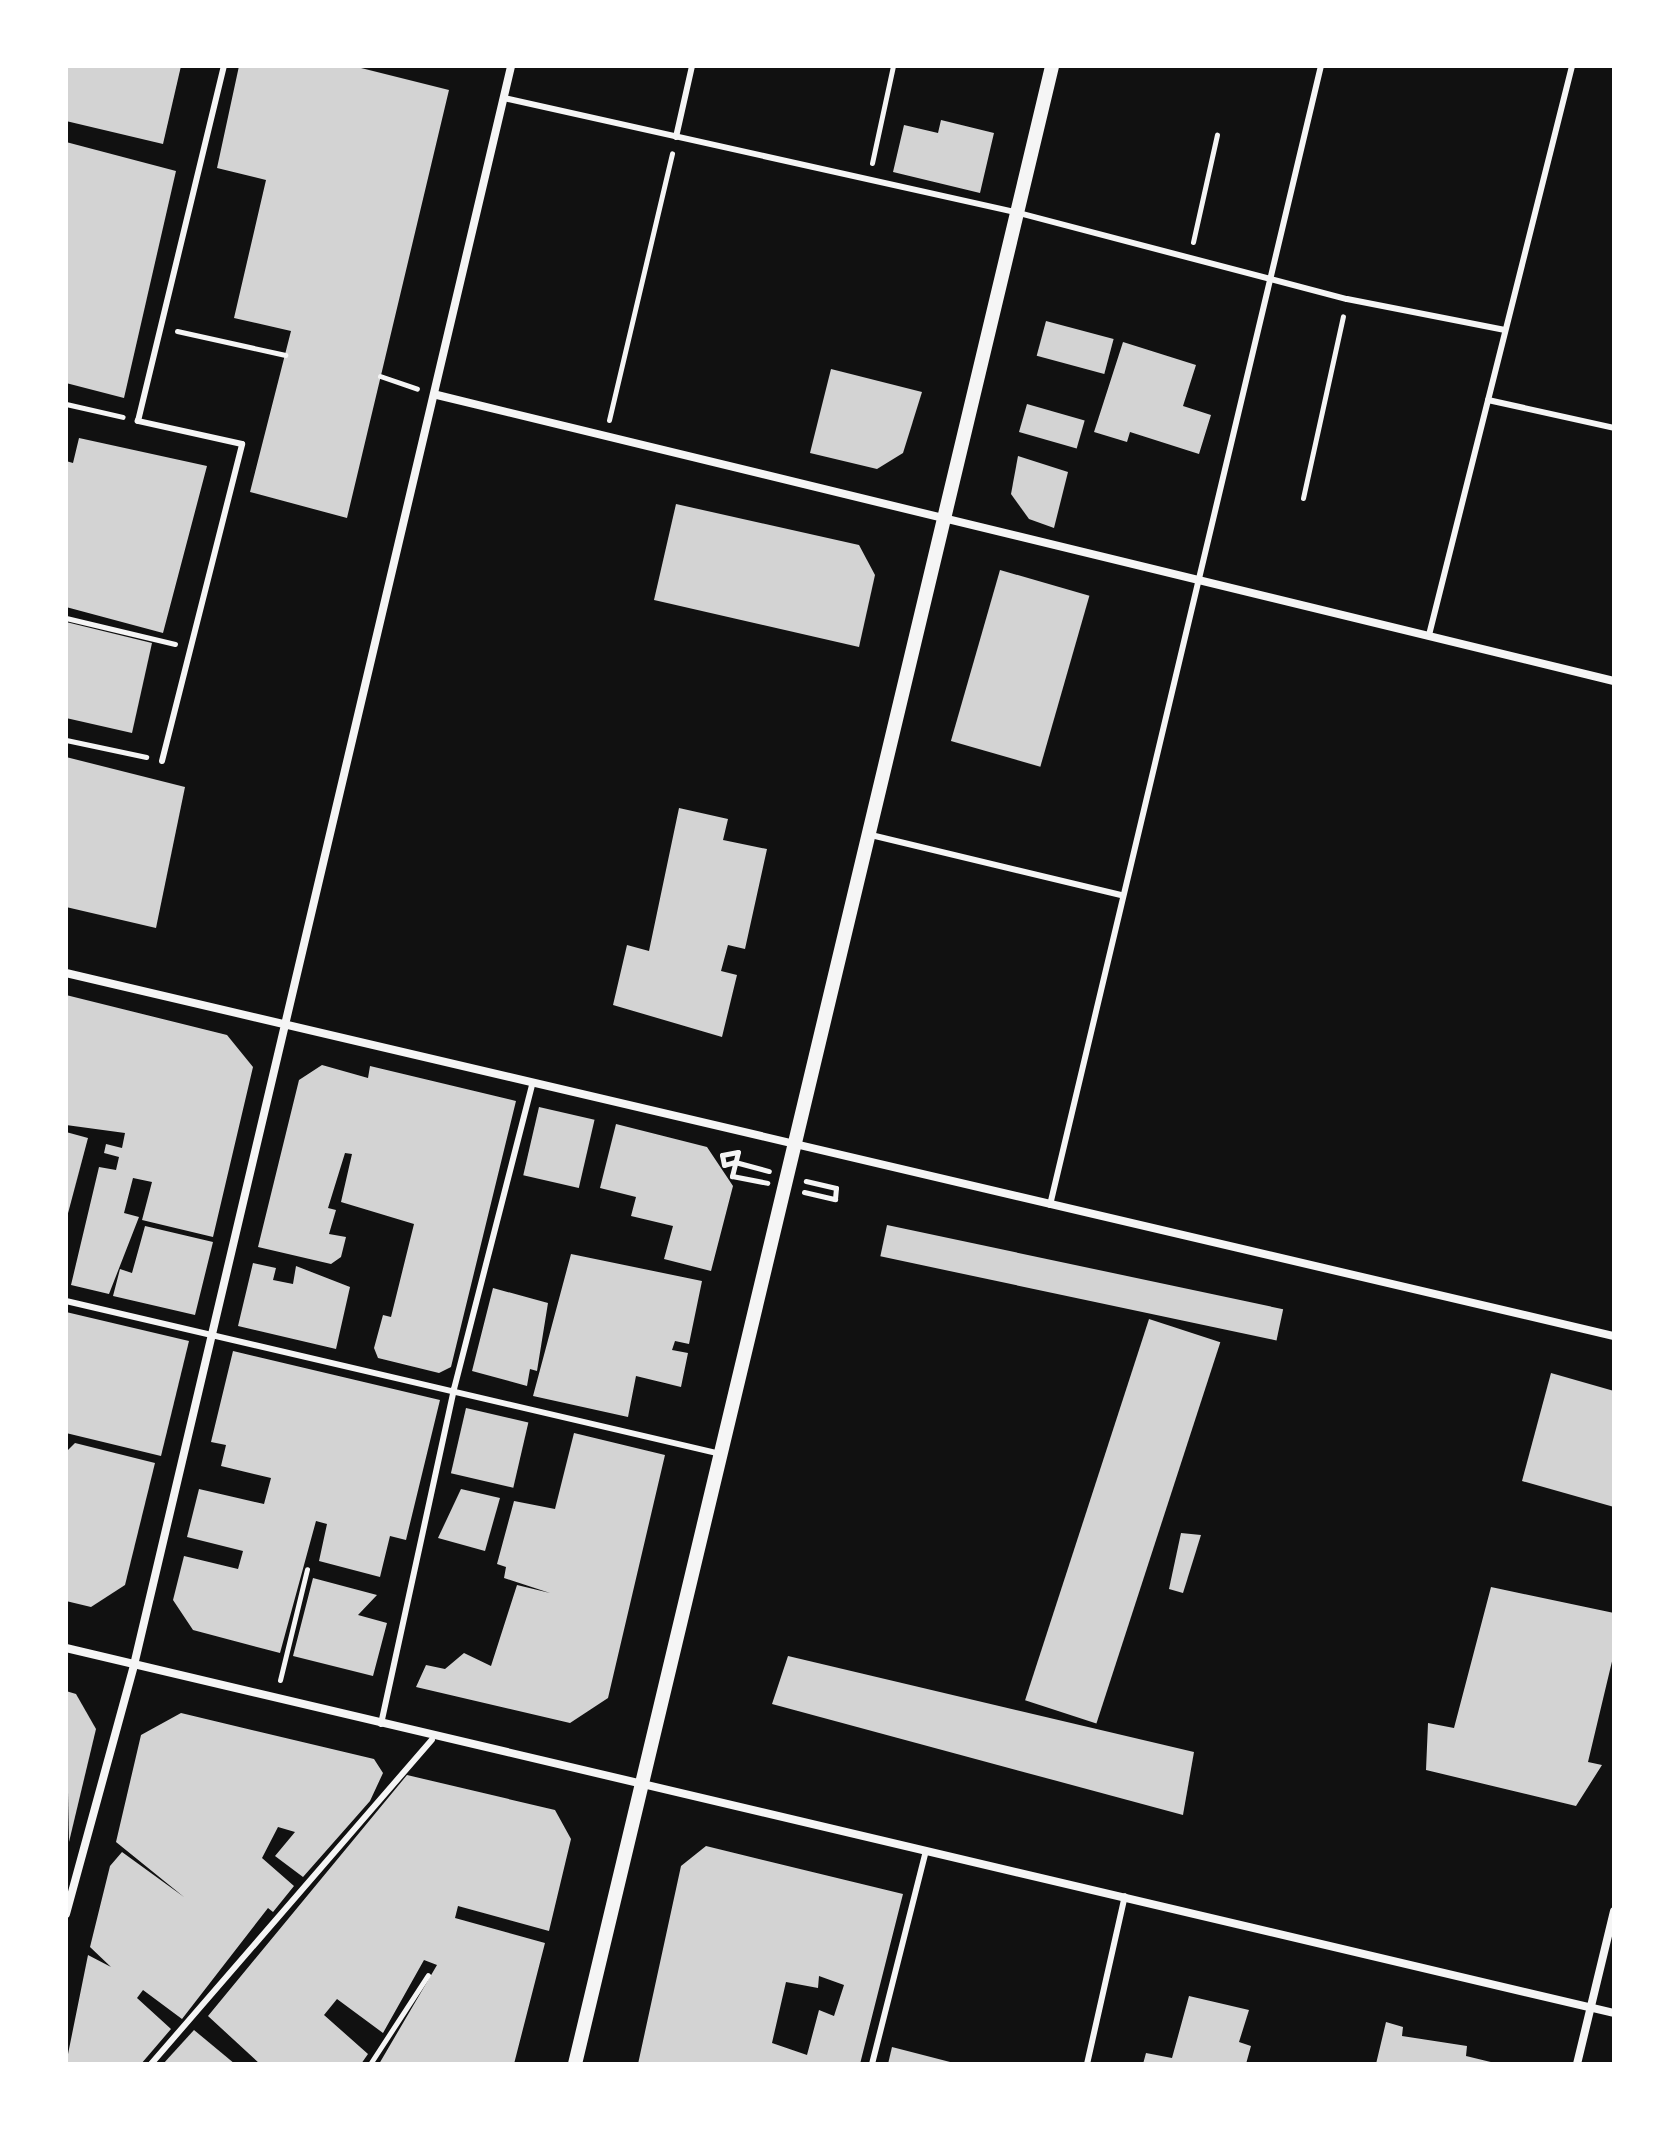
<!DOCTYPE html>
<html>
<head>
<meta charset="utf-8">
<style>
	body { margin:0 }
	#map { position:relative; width:1680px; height:2130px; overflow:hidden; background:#111; font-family:"Varela Round",sans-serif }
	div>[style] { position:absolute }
	.building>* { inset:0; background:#d3d3d3; transform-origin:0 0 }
	.path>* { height:5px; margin:-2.5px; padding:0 2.5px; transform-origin:2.5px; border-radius:2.5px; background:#f5f5f5 }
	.service>* { height:6px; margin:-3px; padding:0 3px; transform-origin:3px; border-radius:3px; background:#f5f5f5 }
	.minor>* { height:8px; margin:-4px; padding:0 4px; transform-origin:4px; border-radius:4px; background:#f5f5f5 }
	.tertiary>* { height:14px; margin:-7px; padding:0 7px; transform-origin:7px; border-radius:7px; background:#f5f5f5 }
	span { translate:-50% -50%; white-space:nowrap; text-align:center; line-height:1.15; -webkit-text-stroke:6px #fff; paint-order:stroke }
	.frame { position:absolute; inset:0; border:68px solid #fff; pointer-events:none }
</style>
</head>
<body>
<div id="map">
	<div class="building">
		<i style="clip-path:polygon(66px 66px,181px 66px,163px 144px,66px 121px)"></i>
		<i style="clip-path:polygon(239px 66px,353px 66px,449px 90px,347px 518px,250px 492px,291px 331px,234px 318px,266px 180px,217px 168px)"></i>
		<i style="clip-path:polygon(941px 120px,994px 133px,980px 193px,893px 172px,904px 125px,938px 133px)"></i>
		<i style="clip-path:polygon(66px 142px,176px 171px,124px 398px,66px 383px)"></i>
		<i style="left:1046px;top:321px;width:70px;height:36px;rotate:15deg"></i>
		<i style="clip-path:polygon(1123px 342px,1196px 365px,1183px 406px,1211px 415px,1199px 454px,1130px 432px,1127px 442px,1094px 432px)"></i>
		<i style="clip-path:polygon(831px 369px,922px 392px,903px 453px,877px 469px,810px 453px)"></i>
		<i style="left:1027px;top:404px;width:60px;height:29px;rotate:16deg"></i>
		<i style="clip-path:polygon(79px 438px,207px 466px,163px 633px,66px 607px,66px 461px,73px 463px)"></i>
		<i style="clip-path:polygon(1018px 456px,1068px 472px,1054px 528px,1029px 519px,1011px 494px)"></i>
		<i style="clip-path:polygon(676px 504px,859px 545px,875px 575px,859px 647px,654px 600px)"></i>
		<i style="left:1000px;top:570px;width:93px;height:178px;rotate:16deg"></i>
		<i style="clip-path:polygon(66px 622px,152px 643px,132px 733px,66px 718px)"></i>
		<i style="clip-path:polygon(66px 757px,185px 787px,156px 928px,66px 907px)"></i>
		<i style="clip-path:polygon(679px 808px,728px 819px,723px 840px,767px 849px,745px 949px,728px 945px,721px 971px,737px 975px,722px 1037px,613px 1005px,627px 945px,649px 951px)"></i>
		<i style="clip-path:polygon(66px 995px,227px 1035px,253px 1067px,213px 1237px,142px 1220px,152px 1182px,133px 1178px,124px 1213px,139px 1217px,109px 1294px,71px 1285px,99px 1167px,116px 1170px,119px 1157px,104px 1153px,106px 1144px,122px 1148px,125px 1133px,66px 1125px)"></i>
		<i style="clip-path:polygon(322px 1065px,368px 1078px,370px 1066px,516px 1101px,451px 1367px,439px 1373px,378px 1358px,374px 1348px,383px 1315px,391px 1317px,414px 1224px,341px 1202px,352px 1154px,345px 1153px,328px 1208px,336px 1210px,329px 1234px,346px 1237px,341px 1257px,331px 1264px,258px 1247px,299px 1080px)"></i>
		<i style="left:539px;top:1107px;width:57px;height:70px;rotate:13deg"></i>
		<i style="clip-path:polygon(616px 1124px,707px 1147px,733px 1186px,711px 1271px,664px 1259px,673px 1226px,631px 1216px,636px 1197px,600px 1188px)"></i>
		<i style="clip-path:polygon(66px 1132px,88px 1138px,67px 1217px,66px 1217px)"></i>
		<i style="left:887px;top:1225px;width:405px;height:32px;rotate:12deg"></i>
		<i style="clip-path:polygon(145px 1226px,213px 1242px,195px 1315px,113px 1296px,120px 1269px,132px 1273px)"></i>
		<i style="clip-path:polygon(571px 1254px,702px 1281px,689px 1344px,675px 1341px,672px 1350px,688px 1353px,681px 1387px,636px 1376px,628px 1417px,533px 1396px)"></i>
		<i style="clip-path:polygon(253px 1263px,276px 1268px,273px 1280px,293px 1284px,296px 1266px,350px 1287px,336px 1349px,238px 1326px)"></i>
		<i style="clip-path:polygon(493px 1288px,548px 1303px,537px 1371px,530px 1369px,527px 1386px,472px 1371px)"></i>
		<i style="clip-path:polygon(66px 1312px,189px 1341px,161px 1456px,66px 1433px)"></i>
		<i style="left:1149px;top:1319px;width:75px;height:401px;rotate:18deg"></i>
		<i style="clip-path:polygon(233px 1351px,440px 1400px,406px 1540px,390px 1536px,380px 1577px,319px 1561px,327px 1524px,316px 1521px,280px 1653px,193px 1630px,173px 1600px,184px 1556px,238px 1569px,243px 1551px,187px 1537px,199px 1489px,264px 1504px,271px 1478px,221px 1466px,226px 1445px,211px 1442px)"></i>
		<i style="clip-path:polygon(1551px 1373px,1614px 1391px,1614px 1507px,1522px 1481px)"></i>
		<i style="left:466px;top:1408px;width:64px;height:67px;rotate:13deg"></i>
		<i style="clip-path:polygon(574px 1433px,665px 1455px,608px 1698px,570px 1723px,416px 1687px,426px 1665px,445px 1669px,464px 1653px,491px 1666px,517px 1585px,550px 1593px,504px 1578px,506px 1567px,497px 1564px,514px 1501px,555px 1509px)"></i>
		<i style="clip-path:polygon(75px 1443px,155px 1463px,125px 1585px,91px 1607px,66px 1601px,66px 1452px)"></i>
		<i style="clip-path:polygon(461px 1489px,500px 1498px,485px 1551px,438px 1538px)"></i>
		<i style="clip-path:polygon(1181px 1533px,1201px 1535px,1183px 1593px,1169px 1589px)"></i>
		<i style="clip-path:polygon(313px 1578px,377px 1595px,358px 1615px,387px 1623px,373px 1676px,293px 1656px)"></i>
		<i style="clip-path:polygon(1491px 1587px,1614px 1613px,1614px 1653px,1588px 1762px,1602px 1765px,1576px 1806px,1426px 1770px,1428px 1723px,1454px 1728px)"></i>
		<i style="clip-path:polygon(788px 1656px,1194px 1752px,1183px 1815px,772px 1704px)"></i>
		<i style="clip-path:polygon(66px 1691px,76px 1694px,96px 1729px,69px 1842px)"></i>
		<i style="clip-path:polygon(181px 1713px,374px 1759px,383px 1773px,370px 1801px,303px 1877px,275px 1856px,295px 1832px,278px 1827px,262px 1858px,294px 1886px,273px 1912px,268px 1908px,182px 2019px,143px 1990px,137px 1998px,171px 2029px,141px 2064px,66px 2064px,88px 1955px,111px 1967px,90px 1947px,110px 1866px,122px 1852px,184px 1897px,116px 1842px,141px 1735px)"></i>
		<i style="clip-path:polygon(407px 1775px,555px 1810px,571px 1839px,549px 1931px,458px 1906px,455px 1918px,545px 1943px,514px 2064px,379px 2064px,437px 1965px,424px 1960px,383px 2033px,337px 1999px,324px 2015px,368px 2054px,361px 2064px,260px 2064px,208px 2016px)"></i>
		<i style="clip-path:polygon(evenodd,706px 1846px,903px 1894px,860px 2064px,638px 2064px,681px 1866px,706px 1846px,819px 1976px,844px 1985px,834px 2016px,819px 2010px,807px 2055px,772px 2043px,786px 1982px,818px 1988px,819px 1976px)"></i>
		<i style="clip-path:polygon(1189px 1996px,1249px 2010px,1239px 2042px,1251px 2046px,1246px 2064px,1143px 2064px,1146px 2053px,1172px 2058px)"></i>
		<i style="clip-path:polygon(1386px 2022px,1403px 2027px,1402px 2036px,1467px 2046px,1466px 2056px,1499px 2064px,1376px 2064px)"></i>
		<i style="clip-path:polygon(194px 2030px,235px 2064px,163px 2064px)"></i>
		<i style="clip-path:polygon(892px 2047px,954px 2063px,954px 2064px,888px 2064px)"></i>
	</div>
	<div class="path">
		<i style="left:872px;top:163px;width:99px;rotate:-77.8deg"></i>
		<i style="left:1193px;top:242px;width:110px;rotate:-77.4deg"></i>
		<i style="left:177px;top:331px;width:111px;rotate:12.5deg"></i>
		<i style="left:380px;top:376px;width:39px;rotate:19deg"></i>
		<i style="left:66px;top:404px;width:58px;rotate:12.8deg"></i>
		<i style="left:609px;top:420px;width:274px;rotate:-76.7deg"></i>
		<i style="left:1303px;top:498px;width:186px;rotate:-77.6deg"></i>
		<i style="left:66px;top:618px;width:112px;rotate:13.4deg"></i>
		<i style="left:66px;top:740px;width:82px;rotate:12deg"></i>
		<i style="left:735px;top:1162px;width:35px;rotate:15deg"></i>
		<i style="left:735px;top:1162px;width:11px;rotate:165deg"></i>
		<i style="left:724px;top:1165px;width:10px;rotate:-101deg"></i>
		<i style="left:722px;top:1155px;width:16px;rotate:-11deg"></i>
		<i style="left:738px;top:1152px;width:25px;rotate:104deg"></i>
		<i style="left:732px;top:1176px;width:36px;rotate:11deg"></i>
		<i style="left:804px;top:1192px;width:32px;rotate:13deg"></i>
		<i style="left:835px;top:1199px;width:11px;rotate:-85deg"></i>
		<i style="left:836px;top:1188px;width:31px;rotate:-167deg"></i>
		<i style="left:280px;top:1680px;width:114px;rotate:-76.3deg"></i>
		<i style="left:370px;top:2064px;width:106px;rotate:-56.9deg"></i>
	</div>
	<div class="service">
		<i style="left:504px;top:98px;width:524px;rotate:12.58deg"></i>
		<i style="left:1015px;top:212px;width:343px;rotate:14.7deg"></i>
		<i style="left:1347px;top:299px;width:161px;rotate:11.1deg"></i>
		<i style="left:676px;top:137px;width:73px;rotate:-77.3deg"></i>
		<i style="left:1488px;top:400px;width:129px;rotate:12.5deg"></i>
		<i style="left:1429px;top:635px;width:587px;rotate:-75.89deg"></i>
		<i style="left:162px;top:761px;width:327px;rotate:-75.8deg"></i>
		<i style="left:242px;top:444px;width:107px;rotate:-167.5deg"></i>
		<i style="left:138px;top:421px;width:365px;rotate:-76.4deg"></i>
		<i style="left:871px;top:835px;width:257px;rotate:13.5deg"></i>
		<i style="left:1050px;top:1205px;width:1171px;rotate:-76.62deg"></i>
		<i style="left:66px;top:1301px;width:673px;rotate:13.15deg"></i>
		<i style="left:381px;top:1724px;width:343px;rotate:-77.7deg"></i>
		<i style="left:454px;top:1389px;width:317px;rotate:-75.6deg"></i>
		<i style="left:151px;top:2064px;width:429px;rotate:-49.1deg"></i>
		<i style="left:872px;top:2064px;width:217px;rotate:-75.8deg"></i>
		<i style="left:1087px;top:2064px;width:172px;rotate:-77.3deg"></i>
	</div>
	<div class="minor">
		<i style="left:437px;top:395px;width:1211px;rotate:13.66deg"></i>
		<i style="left:66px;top:973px;width:1590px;rotate:13.2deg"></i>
		<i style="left:66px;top:1648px;width:1590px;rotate:13.27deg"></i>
		<i style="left:66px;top:1914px;width:258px;rotate:-74.7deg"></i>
		<i style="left:134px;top:1665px;width:1643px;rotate:-76.73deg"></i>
		<i style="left:1577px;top:2064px;width:157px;rotate:-76.4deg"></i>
	</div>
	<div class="tertiary">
		<i style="left:575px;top:2064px;width:2054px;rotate:-76.57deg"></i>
	</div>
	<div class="frame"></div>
</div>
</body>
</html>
